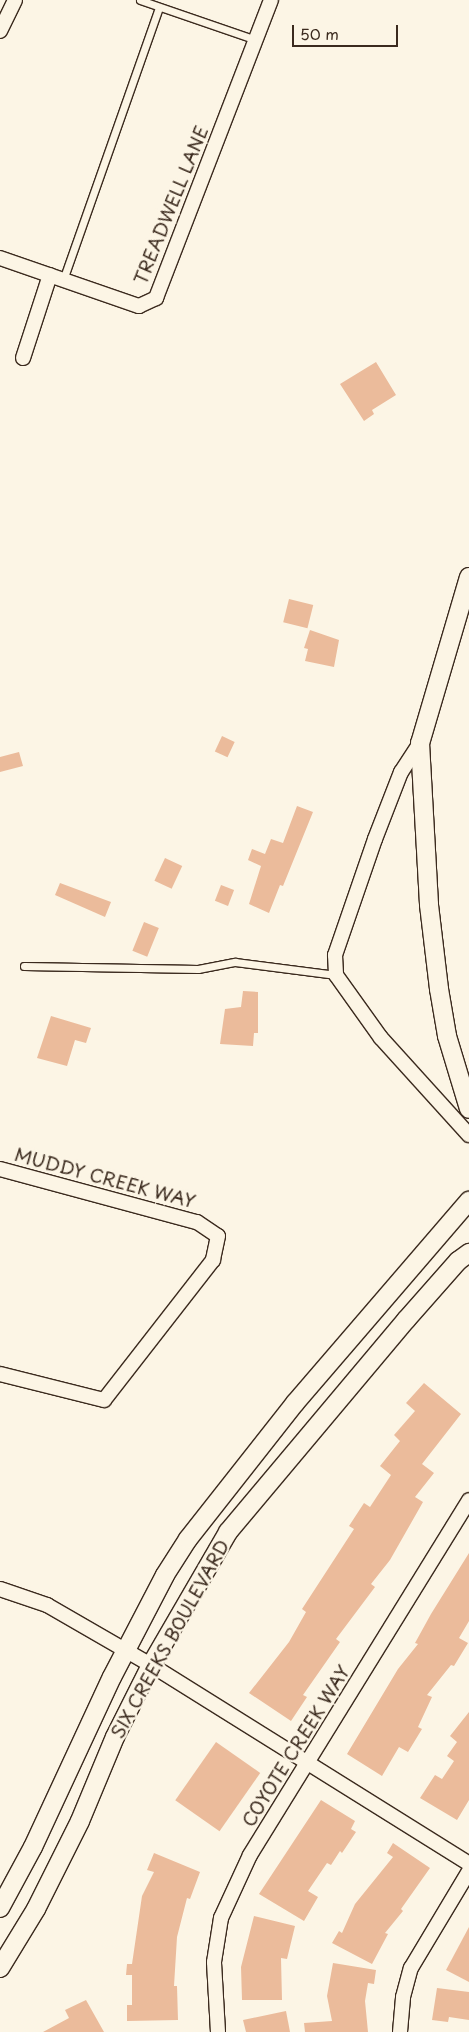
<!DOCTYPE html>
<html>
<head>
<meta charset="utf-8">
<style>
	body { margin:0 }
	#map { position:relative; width:469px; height:2032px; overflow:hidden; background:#fcf5e5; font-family:"Playpen Sans",sans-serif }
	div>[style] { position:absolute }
	.building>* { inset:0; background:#ebbb9b; transform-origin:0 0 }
	.roads { filter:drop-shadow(1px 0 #3b2a1e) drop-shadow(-1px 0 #3b2a1e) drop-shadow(0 1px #3b2a1e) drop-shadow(0 -1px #3b2a1e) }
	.service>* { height:7px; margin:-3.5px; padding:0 3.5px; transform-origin:3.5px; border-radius:3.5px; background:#fcf5e5 }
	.minor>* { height:14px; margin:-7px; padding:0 7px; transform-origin:7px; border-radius:7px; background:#fcf5e5 }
	.tertiary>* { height:18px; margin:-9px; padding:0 9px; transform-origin:9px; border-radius:9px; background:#fcf5e5 }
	span { translate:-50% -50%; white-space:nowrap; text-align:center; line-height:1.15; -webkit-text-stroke:5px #fcf5e5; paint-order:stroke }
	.street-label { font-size:18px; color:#3b2a1e }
	.scale { position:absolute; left:292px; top:25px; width:106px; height:22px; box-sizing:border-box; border:2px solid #3b2a1e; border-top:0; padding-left:6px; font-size:15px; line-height:18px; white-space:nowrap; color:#3b2a1e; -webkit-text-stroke:4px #fcf5e5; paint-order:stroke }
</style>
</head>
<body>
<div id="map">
	<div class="building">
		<i style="clip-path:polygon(376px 362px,396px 395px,372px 410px,374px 414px,364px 421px,340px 384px)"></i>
		<i style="left:289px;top:599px;width:25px;height:24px;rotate:14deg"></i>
		<i style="clip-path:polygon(310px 630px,339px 640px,334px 667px,305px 661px,308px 649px,304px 648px)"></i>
		<i style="left:222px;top:736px;width:14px;height:17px;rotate:25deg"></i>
		<i style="clip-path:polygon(19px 752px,23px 766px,0 772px,0 757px)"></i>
		<i style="clip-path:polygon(297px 806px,313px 812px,283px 886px,280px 885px,269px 913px,249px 904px,261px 866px,248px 860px,252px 849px,265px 854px,271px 839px,283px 843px)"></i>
		<i style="left:165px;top:858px;width:19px;height:25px;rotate:25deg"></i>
		<i style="clip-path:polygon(60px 883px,111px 902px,105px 917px,55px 895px)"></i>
		<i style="left:221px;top:885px;width:14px;height:17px;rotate:21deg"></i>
		<i style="left:144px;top:922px;width:16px;height:31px;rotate:22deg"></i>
		<i style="clip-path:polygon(243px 991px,258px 992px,258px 1033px,254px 1033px,253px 1046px,220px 1044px,225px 1009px,241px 1007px)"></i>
		<i style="clip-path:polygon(51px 1016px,91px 1028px,86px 1043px,75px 1040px,67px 1066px,37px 1058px)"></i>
		<i style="clip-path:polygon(424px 1383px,461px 1414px,422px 1464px,434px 1473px,415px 1497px,423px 1502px,390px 1560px,371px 1584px,375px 1587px,336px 1639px,340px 1642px,303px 1695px,307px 1697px,291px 1721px,249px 1693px,289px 1642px,306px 1612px,302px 1609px,354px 1529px,349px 1526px,364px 1503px,370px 1507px,391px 1475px,380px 1466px,400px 1441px,394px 1435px,415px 1411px,406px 1403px)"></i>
		<i style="clip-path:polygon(469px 1553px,469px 1621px,459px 1638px,468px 1643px,454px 1666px,451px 1665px,427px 1695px,432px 1697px,418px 1727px,422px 1729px,408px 1752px,399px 1747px,382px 1776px,347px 1754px,398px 1669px,418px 1644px,415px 1643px,431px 1614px)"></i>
		<i style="clip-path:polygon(469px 1712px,469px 1800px,457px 1820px,420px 1798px,435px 1775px,442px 1779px,454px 1761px,447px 1756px,457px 1742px,450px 1736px)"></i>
		<i style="left:216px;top:1742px;width:54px;height:71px;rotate:35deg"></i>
		<i style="clip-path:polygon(321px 1800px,355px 1821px,351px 1829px,356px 1832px,342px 1853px,340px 1851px,331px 1865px,327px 1863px,308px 1891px,318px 1897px,304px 1921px,259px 1894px)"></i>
		<i style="clip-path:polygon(393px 1843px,430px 1868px,401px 1909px,403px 1911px,385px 1933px,388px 1934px,372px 1964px,332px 1943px,339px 1931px,342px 1933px,355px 1904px,393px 1857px,387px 1853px)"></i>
		<i style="clip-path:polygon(154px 1853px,200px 1872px,190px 1899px,187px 1898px,177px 1937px,174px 1986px,177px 1986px,178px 2020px,127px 2021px,127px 2005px,132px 2005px,132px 1975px,126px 1975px,127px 1964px,132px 1964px,142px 1896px,154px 1872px,147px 1870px)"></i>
		<i style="clip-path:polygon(254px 1916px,295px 1926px,287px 1959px,281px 1958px,282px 2000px,242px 2000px,241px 1967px)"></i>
		<i style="clip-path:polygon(469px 1927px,469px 1982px,446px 1970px)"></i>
		<i style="clip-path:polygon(333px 1963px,376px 1970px,374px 1984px,368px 1983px,365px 2001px,368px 2032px,305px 2032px,304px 2023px,332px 2021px,327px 1996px)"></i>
		<i style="clip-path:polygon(437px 1988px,469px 1992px,469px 2020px,449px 2017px,448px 2022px,432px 2020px)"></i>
		<i style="clip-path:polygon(86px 2000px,104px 2032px,43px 2032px,69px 2018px,65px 2010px)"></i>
		<i style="clip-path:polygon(286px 2011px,290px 2032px,246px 2032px,243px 2020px)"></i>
	</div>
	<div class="roads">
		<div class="service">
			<i style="left:140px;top:0;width:123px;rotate:19deg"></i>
			<i style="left:63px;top:280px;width:289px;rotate:-70.6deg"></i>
			<i style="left:24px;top:966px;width:174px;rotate:1deg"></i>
			<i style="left:198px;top:969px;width:38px;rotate:-11deg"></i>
			<i style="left:235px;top:962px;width:102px;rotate:7.3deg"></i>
		</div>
		<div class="minor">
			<i style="left:0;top:31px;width:34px;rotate:-64deg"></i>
			<i style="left:0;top:258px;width:147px;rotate:19.1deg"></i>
			<i style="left:139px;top:306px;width:19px;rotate:-25deg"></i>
			<i style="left:156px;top:298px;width:319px;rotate:-68.9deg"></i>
			<i style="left:23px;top:358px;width:87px;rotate:-72deg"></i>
			<i style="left:420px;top:743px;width:35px;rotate:123deg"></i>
			<i style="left:401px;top:772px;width:72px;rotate:111.2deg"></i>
			<i style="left:375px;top:839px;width:123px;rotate:109deg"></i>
			<i style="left:335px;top:955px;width:20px;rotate:87deg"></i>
			<i style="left:336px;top:975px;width:77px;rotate:54.5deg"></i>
			<i style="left:381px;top:1038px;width:131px;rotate:47.8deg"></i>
			<i style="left:0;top:1169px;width:204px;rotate:15.1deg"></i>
			<i style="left:197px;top:1222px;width:25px;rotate:34deg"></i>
			<i style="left:218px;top:1236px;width:25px;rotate:102deg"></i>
			<i style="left:213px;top:1260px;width:177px;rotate:127.9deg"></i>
			<i style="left:104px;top:1400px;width:107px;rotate:-166deg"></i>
			<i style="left:0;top:1589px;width:50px;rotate:18.8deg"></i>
			<i style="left:47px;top:1605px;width:120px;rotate:30deg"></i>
			<i style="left:151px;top:1665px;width:375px;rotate:32deg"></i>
			<i style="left:218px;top:2032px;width:70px;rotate:-93.3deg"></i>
			<i style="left:214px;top:1962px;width:45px;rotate:-81deg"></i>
			<i style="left:221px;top:1918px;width:69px;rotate:-65.3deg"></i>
			<i style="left:250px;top:1855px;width:417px;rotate:-58.3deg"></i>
			<i style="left:400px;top:2032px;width:35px;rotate:-85deg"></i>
			<i style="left:403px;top:1997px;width:30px;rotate:-75deg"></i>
			<i style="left:411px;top:1968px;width:113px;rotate:-59.1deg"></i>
		</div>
		<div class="tertiary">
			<i style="left:469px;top:577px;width:173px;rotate:106.4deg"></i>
			<i style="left:420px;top:743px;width:162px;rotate:86.8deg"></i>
			<i style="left:429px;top:905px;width:85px;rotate:83.2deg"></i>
			<i style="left:439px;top:989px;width:48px;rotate:80.3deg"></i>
			<i style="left:447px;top:1036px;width:76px;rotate:73.2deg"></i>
			<i style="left:0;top:1908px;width:69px;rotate:-61.6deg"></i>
			<i style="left:33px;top:1847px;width:187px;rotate:-65.1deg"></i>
			<i style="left:112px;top:1677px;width:115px;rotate:-62.5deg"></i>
			<i style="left:165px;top:1575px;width:43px;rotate:-57.4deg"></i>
			<i style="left:188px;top:1539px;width:173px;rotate:-51.8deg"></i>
			<i style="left:295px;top:1403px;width:267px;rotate:-49.3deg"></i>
			<i style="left:0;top:1968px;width:69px;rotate:-58.6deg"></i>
			<i style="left:36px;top:1909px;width:98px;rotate:-63.4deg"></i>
			<i style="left:80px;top:1821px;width:91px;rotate:-67.4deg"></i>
			<i style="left:115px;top:1737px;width:80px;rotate:-63.4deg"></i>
			<i style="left:151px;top:1665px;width:154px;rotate:-59.9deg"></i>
			<i style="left:228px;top:1532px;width:277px;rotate:-50deg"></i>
			<i style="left:406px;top:1320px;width:79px;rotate:-48.6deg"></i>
			<i style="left:458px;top:1261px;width:14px;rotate:-36deg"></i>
		</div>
	</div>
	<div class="street-label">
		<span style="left:171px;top:205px;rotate:-68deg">TREADWELL LANE</span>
		<span style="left:105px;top:1178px;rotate:15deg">MUDDY CREEK WAY</span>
		<span style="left:170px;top:1639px;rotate:-61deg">SIX CREEKS BOULEVARD</span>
		<span style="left:296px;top:1746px;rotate:-58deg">COYOTE CREEK WAY</span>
	</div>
	<div class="scale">50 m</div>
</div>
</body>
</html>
